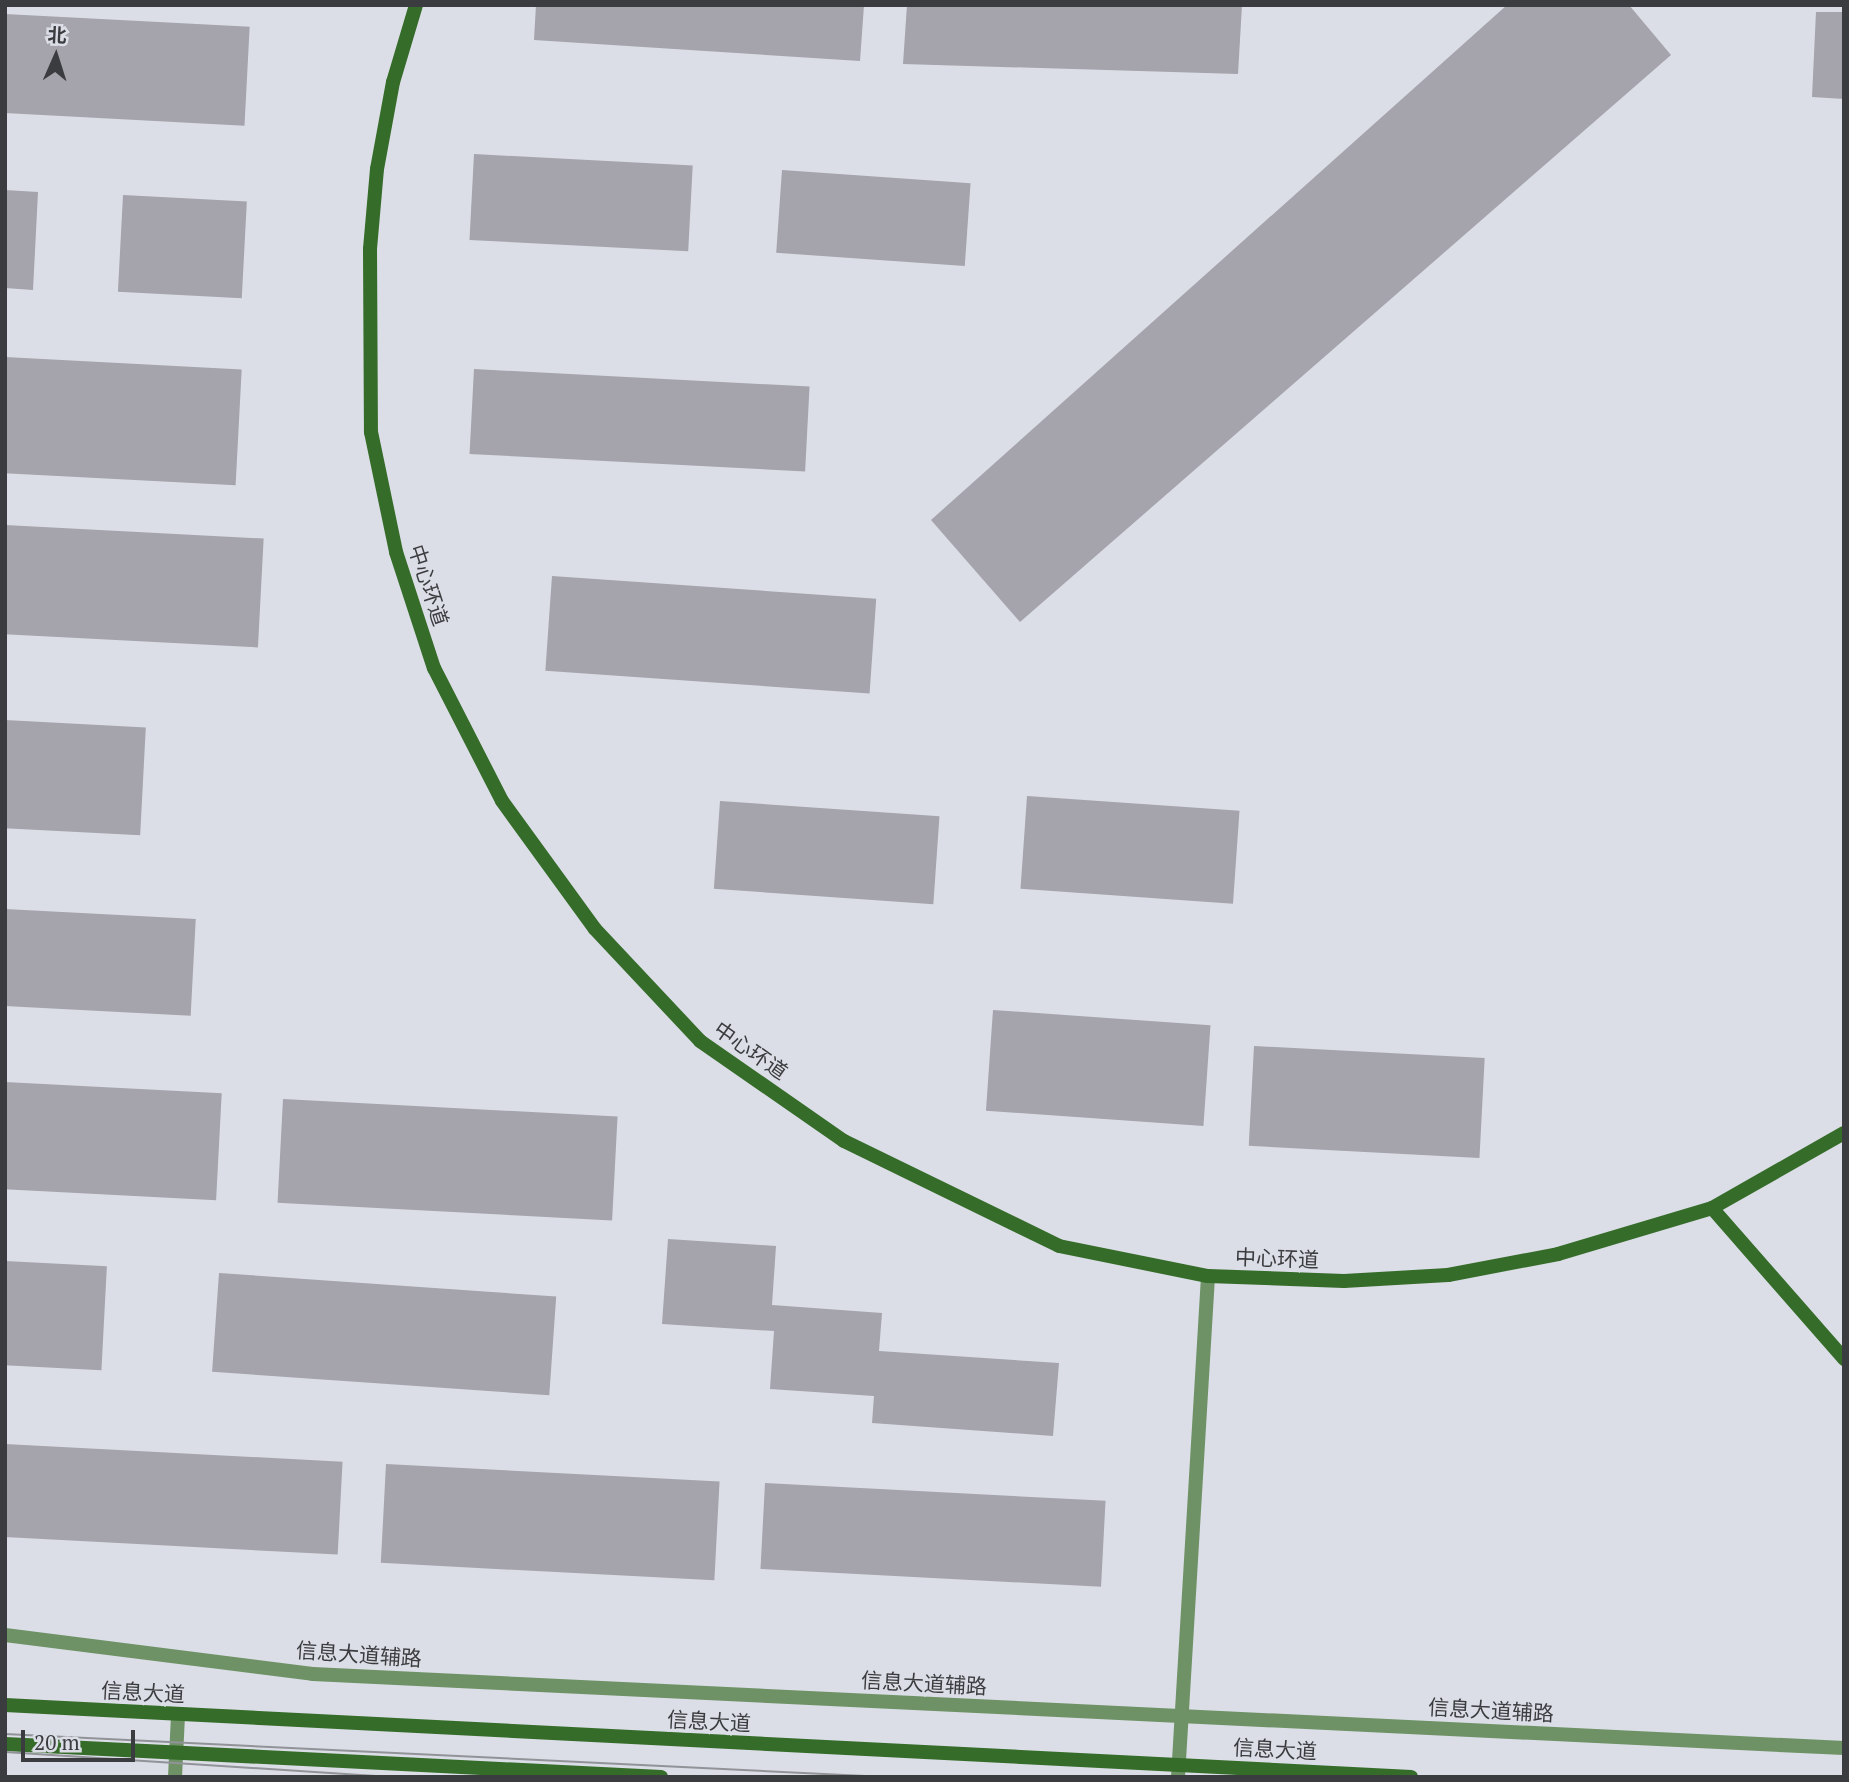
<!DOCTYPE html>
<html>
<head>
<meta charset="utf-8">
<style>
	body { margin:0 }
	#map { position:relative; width:1849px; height:1782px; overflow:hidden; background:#dbdee6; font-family:"PT Serif","Noto Sans SC",serif }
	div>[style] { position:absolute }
	.building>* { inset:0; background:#a5a3ab; transform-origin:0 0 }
	.street>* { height:14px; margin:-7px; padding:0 7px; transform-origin:7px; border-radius:7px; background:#6e9266 }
	.secondary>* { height:14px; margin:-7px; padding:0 7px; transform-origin:7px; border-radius:7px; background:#356c29 }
	.tram>* { height:2px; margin:-1px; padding:0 1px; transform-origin:1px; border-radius:1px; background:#919398 }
	span { translate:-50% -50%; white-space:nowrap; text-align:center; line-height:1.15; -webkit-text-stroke:6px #dbdee6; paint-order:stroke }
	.street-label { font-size:21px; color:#3b3c3f }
	.frame { position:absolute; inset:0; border:7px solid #3b3c3f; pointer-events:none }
	.north { position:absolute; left:21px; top:21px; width:70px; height:70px; -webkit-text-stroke:5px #dbdee6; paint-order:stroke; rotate:3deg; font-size:19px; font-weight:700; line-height:28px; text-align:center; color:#3b3c3f }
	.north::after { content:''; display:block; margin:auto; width:24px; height:32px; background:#3b3c3f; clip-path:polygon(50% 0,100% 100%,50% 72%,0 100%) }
	.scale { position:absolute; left:21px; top:1730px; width:114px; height:32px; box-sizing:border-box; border:4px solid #3b3c3f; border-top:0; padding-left:9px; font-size:21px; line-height:24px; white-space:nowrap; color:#3b3c3f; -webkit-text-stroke:5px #dbdee6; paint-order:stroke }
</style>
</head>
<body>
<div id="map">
	<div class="building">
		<i style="clip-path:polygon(536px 5px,864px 5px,860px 61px,534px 40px)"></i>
		<i style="clip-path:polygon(907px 5px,1242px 5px,1238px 74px,903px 64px)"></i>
		<i style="clip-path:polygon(1507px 5px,1629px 5px,1671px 55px,1020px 622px,931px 520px)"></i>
		<i style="clip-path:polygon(1816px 12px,1844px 12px,1844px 99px,1812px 97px)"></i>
		<i style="left:5px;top:14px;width:245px;height:99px;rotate:3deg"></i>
		<i style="left:474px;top:154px;width:219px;height:86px;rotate:3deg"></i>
		<i style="left:782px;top:170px;width:189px;height:83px;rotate:4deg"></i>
		<i style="clip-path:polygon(5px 190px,38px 192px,33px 290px,5px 288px)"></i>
		<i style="left:123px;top:195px;width:124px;height:97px;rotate:3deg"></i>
		<i style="left:5px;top:357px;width:237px;height:116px;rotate:3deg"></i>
		<i style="left:474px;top:369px;width:336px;height:85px;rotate:3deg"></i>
		<i style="left:5px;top:525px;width:259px;height:109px;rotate:3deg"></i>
		<i style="left:552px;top:576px;width:325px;height:95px;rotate:4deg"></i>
		<i style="left:5px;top:720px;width:141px;height:108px;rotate:3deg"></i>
		<i style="left:1027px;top:796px;width:213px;height:93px;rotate:4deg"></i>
		<i style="left:720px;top:801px;width:220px;height:88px;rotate:4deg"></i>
		<i style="left:5px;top:909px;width:191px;height:97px;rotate:3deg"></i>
		<i style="left:993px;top:1010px;width:218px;height:101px;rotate:4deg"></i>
		<i style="left:1254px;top:1046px;width:231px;height:100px;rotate:3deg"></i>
		<i style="left:5px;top:1082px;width:217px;height:107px;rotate:3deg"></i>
		<i style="left:283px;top:1099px;width:335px;height:104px;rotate:3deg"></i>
		<i style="clip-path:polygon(668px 1239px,776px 1246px,772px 1305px,882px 1313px,879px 1351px,1059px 1363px,1053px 1436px,872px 1423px,874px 1396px,770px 1389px,774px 1331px,662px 1324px)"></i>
		<i style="left:5px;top:1261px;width:102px;height:104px;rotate:3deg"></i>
		<i style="left:219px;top:1273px;width:338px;height:99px;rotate:4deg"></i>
		<i style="left:5px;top:1444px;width:338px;height:93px;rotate:3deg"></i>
		<i style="left:386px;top:1464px;width:334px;height:99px;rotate:3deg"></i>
		<i style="left:765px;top:1483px;width:341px;height:86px;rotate:3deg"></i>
	</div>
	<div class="street">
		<i style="left:5px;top:1635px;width:310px;rotate:7.2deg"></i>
		<i style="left:313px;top:1674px;width:1533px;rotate:2.77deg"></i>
		<i style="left:175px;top:1777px;width:62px;rotate:-87.2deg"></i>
		<i style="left:1178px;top:1777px;width:502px;rotate:-86.57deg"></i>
	</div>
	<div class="secondary">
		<i style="left:416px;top:5px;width:80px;rotate:106.6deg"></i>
		<i style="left:393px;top:82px;width:88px;rotate:100.4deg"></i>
		<i style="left:377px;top:169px;width:80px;rotate:95deg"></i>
		<i style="left:370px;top:249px;width:183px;rotate:89.7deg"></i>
		<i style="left:371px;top:432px;width:123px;rotate:78.2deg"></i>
		<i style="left:396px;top:552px;width:122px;rotate:71.9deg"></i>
		<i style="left:434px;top:668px;width:149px;rotate:62.9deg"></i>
		<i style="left:502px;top:801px;width:158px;rotate:54deg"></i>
		<i style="left:595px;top:929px;width:154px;rotate:46.8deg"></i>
		<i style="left:700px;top:1041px;width:175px;rotate:34.8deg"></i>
		<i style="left:844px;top:1141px;width:239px;rotate:26deg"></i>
		<i style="left:1059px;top:1246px;width:152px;rotate:11.4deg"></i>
		<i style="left:1208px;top:1276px;width:136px;rotate:2.1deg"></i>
		<i style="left:1344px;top:1281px;width:104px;rotate:-3.3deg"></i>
		<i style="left:1448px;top:1275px;width:112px;rotate:-10.8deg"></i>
		<i style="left:1558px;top:1254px;width:161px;rotate:-16.6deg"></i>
		<i style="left:1712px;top:1208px;width:152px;rotate:-29.6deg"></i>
		<i style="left:1712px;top:1208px;width:201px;rotate:48.8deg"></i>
		<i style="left:5px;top:1705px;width:1408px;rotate:2.93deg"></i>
		<i style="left:5px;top:1744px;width:657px;rotate:2.88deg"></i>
	</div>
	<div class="tram">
		<i style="left:5px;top:1734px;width:882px;rotate:2.79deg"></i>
		<i style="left:5px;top:1752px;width:383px;rotate:3.7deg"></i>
	</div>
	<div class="street-label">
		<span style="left:429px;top:585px;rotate:72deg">中心环道</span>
		<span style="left:751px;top:1050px;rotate:35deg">中心环道</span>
		<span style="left:1277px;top:1258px;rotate:2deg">中心环道</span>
		<span style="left:359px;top:1654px;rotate:4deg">信息大道辅路</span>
		<span style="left:924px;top:1683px;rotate:3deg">信息大道辅路</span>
		<span style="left:143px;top:1692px;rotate:3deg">信息大道</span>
		<span style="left:1491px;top:1710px;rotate:3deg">信息大道辅路</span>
		<span style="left:709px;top:1721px;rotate:3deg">信息大道</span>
		<span style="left:1275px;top:1749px;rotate:3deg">信息大道</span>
	</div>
	<div class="frame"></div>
	<div class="north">北</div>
	<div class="scale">20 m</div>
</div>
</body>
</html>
